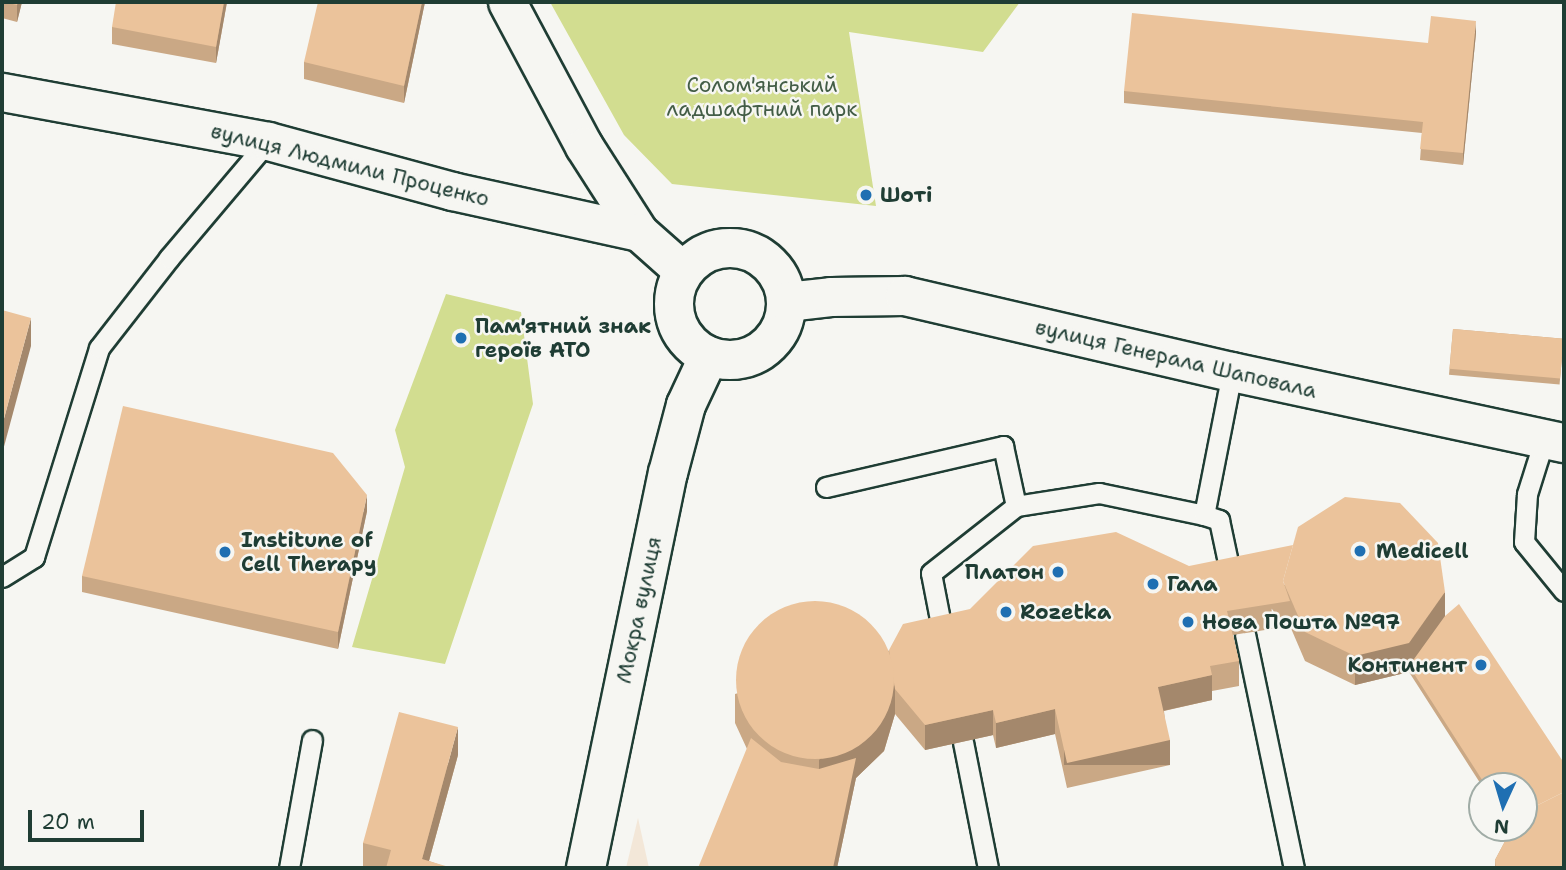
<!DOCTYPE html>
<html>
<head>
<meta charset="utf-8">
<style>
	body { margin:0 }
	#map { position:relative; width:1566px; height:870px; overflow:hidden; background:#f6f6f2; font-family:"Shantell Sans",sans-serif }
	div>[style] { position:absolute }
	.built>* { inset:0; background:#f3e7d8 }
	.green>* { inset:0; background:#d2dd90 }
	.roads { filter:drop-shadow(2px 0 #1f3d34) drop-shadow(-2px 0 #1f3d34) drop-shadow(0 2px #1f3d34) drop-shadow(0 -2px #1f3d34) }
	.service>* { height:19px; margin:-9.5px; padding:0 9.5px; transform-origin:9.5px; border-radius:9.5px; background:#f6f6f2 }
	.minor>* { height:37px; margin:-18.5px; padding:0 18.5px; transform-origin:18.5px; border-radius:18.5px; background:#f6f6f2 }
	.tertiary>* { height:38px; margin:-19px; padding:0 19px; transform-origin:19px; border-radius:19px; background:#f6f6f2 }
	.tertiary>.ring { margin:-19px; padding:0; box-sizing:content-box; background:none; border:38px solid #f6f6f2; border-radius:50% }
	.wall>* { inset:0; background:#caa885; transform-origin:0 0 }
	.shaded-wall>* { inset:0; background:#a4886c; transform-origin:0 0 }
	.building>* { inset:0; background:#ebc39b; transform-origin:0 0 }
	.round { border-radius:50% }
	.dots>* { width:19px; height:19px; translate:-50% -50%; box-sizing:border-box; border:4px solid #f6f6f2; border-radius:50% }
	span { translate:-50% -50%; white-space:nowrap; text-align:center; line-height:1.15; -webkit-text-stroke:5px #f6f6f2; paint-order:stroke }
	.park-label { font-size:21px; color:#435d46 }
	.street-label { font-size:21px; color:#1f3d34 }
	.poi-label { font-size:21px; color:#1f3d34; font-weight:700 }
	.left { translate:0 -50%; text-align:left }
	.right { translate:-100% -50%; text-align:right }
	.frame { position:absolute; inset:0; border:4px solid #1f3d34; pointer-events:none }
	.north { position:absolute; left:1468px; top:772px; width:70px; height:70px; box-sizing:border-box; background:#f6f6f2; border:2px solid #a0aca6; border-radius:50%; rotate:184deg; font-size:19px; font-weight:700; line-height:28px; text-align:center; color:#1f3d34 }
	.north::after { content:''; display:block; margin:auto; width:24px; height:32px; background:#1f6fb2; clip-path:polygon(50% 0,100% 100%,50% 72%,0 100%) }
	.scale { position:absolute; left:28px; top:810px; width:116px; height:32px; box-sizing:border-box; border:4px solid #1f3d34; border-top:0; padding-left:9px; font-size:21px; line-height:24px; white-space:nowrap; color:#1f3d34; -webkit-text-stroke:5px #f6f6f2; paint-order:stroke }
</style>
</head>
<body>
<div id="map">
	<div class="built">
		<i style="clip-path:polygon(638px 818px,649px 868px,626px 868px)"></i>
	</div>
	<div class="green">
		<i style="clip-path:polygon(550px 2px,1020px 2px,983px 52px,849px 32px,876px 206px,672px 184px,624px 135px)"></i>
		<i style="clip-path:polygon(446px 294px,521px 312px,533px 404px,445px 664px,352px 647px,405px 467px,395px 430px)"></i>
	</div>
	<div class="roads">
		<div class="service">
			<i style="left:1544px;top:440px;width:57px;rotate:107.5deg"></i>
			<i style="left:1527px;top:494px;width:48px;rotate:93.6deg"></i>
			<i style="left:1524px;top:542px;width:63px;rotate:50.8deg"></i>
			<i style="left:826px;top:487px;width:182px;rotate:-13deg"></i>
			<i style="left:1003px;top:446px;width:61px;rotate:77.8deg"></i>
			<i style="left:1204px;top:515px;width:16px;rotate:18deg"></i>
			<i style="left:1219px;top:520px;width:62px;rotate:78deg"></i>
			<i style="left:2px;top:577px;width:38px;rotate:-32deg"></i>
			<i style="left:34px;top:557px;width:219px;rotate:-72.7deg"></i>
			<i style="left:99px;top:348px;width:114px;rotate:-52.1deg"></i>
			<i style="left:169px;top:258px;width:153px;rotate:-49.8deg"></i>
			<i style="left:1245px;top:634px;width:239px;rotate:78.2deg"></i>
			<i style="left:944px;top:640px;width:68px;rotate:-101deg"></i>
			<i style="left:931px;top:573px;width:108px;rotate:-38.2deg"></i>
			<i style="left:1016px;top:506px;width:84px;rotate:-8.9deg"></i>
			<i style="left:1099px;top:493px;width:107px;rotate:11.8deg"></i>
			<i style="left:1204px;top:515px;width:146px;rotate:-78.9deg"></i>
			<i style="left:963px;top:742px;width:128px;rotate:78.8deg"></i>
			<i style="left:289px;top:868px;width:130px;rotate:-79.8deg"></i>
		</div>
		<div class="minor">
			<i style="left:507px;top:2px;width:163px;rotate:61.9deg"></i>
			<i style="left:584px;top:146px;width:102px;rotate:57.4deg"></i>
			<i style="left:2px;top:92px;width:270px;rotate:10.4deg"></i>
			<i style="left:268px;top:141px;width:191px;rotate:15.2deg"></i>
			<i style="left:452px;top:191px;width:191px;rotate:12.4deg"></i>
			<i style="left:639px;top:232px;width:59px;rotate:41.6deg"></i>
		</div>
		<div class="tertiary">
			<i class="ring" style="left:674px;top:248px;width:74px;height:74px"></i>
			<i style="left:787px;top:302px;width:44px;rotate:-6.5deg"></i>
			<i style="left:831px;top:297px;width:74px;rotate:-0.8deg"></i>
			<i style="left:905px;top:296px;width:336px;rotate:13.1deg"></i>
			<i style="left:1232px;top:372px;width:340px;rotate:12.1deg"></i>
			<i style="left:586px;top:868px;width:403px;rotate:-78.3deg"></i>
			<i style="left:668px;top:473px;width:70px;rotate:-75.2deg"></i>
			<i style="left:686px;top:405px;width:54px;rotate:-64.9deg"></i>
		</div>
	</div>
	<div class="wall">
		<i style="clip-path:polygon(2px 2px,22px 2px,17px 22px,2px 18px)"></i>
		<i style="clip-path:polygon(227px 2px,216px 63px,112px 44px,112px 27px)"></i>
		<i style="clip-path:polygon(425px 2px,404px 103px,304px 79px,304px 62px)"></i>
		<i style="clip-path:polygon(1476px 33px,1463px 165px,1420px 160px,1422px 133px,1124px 103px,1124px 91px,1428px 43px)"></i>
		<i style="left:1453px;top:329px;width:111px;height:46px;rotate:5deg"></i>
		<i style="clip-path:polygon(367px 511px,338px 649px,82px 592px,82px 576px)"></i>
		<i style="clip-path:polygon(1189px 566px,1445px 616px,1564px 868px,1495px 868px,1495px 860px,1511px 830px,1509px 828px,1524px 828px,1524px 786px,1482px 786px,1409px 672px,1355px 685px,1305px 661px,1290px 626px,1233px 635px,1239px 661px,1239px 686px,1212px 691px,1212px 700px,1164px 711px,1170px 765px,1067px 788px,1055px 734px,996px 748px,993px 735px,925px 750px,895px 714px,884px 751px,856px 778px,837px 868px,747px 749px,735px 723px,735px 694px)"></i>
		<i style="clip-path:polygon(458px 755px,429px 861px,449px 868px,363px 868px,363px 843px)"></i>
	</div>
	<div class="shaded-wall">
		<i style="clip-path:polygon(18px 2px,22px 2px,17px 22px,17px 5px)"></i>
		<i style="clip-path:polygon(224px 2px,227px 2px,216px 63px,216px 47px)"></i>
		<i style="clip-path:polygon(422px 2px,425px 2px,404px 103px,404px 86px)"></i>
		<i style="clip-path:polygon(1476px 21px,1476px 33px,1463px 165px,1463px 153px)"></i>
		<i style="clip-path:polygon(31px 318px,31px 346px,2px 454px,2px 426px)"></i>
		<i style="clip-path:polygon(367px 495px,367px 511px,338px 649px,338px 632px)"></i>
		<i style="clip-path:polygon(1445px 592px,1445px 622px,1409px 666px,1409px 672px,1355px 685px,1355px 656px)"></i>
		<i style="clip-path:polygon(1212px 675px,1212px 700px,1158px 712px,1158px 687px)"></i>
		<i style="clip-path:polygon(895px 685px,895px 714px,884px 751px,856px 778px,837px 868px,833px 868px,819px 790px,819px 760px)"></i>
		<i style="clip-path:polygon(1055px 709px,1055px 734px,996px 748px,996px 723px)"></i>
		<i style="clip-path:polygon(993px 710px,993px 735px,925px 750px,925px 725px)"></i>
		<i style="clip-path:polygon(458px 727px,458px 755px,427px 868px,422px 859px)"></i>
		<i style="left:1170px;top:740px;width:25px;height:106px;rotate:90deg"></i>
	</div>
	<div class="building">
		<i style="clip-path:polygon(4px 2px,18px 2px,17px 5px)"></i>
		<i style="clip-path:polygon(116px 2px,224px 2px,216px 47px,112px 27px)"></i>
		<i style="clip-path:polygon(318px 2px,422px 2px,404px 86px,304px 62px)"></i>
		<i style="clip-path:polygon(1132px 13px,1428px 43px,1431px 16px,1476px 21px,1463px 153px,1420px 149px,1423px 122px,1124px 91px)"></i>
		<i style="clip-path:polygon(2px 310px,31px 318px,2px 426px)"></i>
		<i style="left:1453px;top:329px;width:111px;height:40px;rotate:5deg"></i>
		<i style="clip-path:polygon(123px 406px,333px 453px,367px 495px,338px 632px,82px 576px)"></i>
		<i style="clip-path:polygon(1345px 497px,1400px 503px,1438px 543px,1445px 592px,1409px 643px,1355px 656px,1305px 632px,1283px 581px,1298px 527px)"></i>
		<i style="clip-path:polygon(1116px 532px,1189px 566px,1293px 545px,1283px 581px,1290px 601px,1227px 611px,1239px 661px,1210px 666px,1212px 675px,1158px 687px,1170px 740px,1067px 763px,1055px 709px,996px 723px,993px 710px,925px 725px,895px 689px,889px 650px,903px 624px,970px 609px,1033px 546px)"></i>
		<i class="round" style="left:736px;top:601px;width:158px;height:158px"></i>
		<i style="clip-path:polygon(1459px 604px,1564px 763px,1564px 792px,1524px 812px,1524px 786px,1486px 786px,1409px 666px,1445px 616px)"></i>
		<i style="clip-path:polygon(399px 712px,458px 727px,422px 859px,449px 867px,448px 868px,386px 868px,391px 850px,363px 843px)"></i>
		<i style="clip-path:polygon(751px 738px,781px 762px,819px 769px,856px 758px,833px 868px,698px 868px)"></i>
		<i style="clip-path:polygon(1564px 792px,1564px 868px,1496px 868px,1495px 860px,1512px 828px,1524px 828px,1524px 812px)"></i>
	</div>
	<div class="dots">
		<i style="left:866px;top:195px;background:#1f6fb2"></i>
		<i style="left:461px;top:338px;background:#1f6fb2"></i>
		<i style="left:1360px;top:551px;background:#1f6fb2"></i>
		<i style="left:225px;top:552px;background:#1f6fb2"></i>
		<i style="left:1058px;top:572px;background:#1f6fb2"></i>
		<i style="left:1153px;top:584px;background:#1f6fb2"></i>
		<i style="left:1006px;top:612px;background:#1f6fb2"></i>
		<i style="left:1188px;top:622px;background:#1f6fb2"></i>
		<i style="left:1481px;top:665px;background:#1f6fb2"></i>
	</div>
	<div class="park-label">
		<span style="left:762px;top:97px">Солом'янський<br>ладшафтний парк</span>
	</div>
	<div class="street-label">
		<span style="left:350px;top:165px;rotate:14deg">вулиця Людмили Проценко</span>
		<span style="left:1176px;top:359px;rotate:13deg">вулиця Генерала Шаповала</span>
		<span style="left:639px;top:610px;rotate:-78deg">Мокра вулиця</span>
	</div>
	<div class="poi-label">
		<span class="left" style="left:880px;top:195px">Шоті</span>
		<span class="left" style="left:475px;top:338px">Пам'ятний знак<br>героїв АТО</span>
		<span class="left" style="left:241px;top:552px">Institune of<br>Cell Therapy</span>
		<span class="left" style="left:1376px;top:551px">Medicell</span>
		<span class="right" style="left:1044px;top:572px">Платон</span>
		<span class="left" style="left:1167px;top:584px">Гала</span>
		<span class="left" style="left:1020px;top:612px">Rozetka</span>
		<span class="left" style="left:1202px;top:622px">Нова Пошта №97</span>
		<span class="right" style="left:1467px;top:665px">Континент</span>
	</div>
	<div class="frame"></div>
	<div class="north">N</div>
	<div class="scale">20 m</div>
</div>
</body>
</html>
